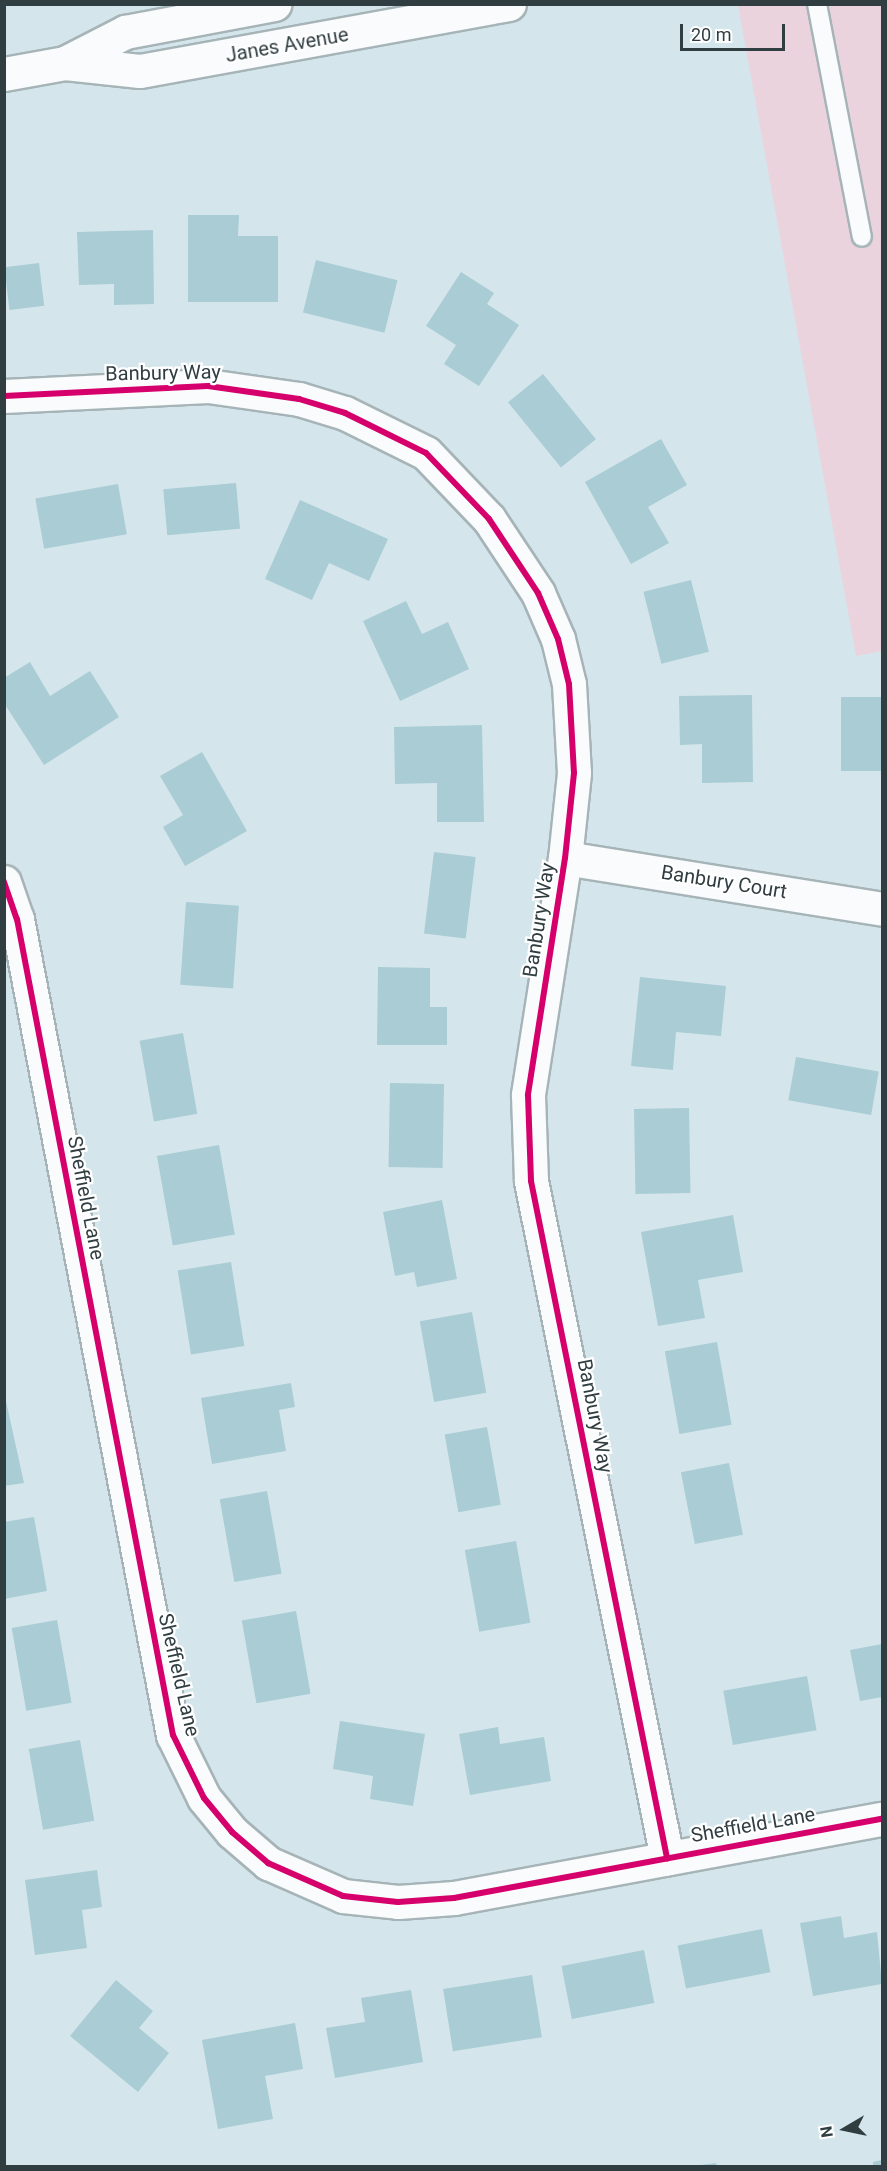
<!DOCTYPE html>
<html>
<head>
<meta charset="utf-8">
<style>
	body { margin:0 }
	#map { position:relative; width:887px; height:2171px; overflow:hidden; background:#d4e6eb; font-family:Roboto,sans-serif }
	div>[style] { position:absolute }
	.green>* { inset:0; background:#ead3dd }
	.building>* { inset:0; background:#a9ccd5; transform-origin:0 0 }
	.roads { filter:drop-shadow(2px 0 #a6b4b8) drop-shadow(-2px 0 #a6b4b8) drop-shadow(0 2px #a6b4b8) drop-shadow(0 -2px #a6b4b8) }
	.service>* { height:18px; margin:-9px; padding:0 9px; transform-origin:9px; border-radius:9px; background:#f9fbfc }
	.minor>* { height:33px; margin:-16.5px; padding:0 16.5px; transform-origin:16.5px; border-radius:16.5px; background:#f9fbfc }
	.tertiary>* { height:33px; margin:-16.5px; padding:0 16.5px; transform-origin:16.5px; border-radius:16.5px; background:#f9fbfc }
	.cycleway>* { height:6px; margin:-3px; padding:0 3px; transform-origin:3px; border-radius:3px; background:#d6006c }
	span { translate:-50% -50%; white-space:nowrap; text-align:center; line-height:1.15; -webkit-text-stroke:4.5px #fff; paint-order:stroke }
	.street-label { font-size:20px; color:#303e42 }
	.frame { position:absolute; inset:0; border:6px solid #303e42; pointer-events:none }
	.north { position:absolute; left:815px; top:2099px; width:60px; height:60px; -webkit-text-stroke:4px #fff; paint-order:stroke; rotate:261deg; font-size:16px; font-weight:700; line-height:24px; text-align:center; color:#303e42 }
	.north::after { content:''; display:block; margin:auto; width:21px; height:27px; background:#303e42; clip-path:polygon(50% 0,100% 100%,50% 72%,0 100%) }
	.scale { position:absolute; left:680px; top:24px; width:105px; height:27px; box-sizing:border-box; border:3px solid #303e42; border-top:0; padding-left:8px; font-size:18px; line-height:21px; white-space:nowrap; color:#303e42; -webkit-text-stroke:4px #fff; paint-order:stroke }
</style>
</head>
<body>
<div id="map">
	<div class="green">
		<i style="clip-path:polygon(738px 5px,882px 5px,882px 651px,856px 656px)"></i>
	</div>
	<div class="building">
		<i style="clip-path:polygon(188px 215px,239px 215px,238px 236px,278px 236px,278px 302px,188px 302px)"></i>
		<i style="clip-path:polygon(153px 230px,154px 304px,114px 305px,114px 284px,79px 285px,77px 232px)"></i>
		<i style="left:316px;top:260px;width:84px;height:54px;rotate:14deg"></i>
		<i style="left:39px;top:263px;width:43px;height:35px;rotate:83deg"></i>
		<i style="clip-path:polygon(461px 272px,494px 293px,487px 304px,519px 325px,479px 386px,444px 364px,456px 345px,426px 326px)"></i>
		<i style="left:543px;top:374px;width:84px;height:45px;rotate:51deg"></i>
		<i style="clip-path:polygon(661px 439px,687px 485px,648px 507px,669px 543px,631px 564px,585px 482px)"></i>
		<i style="left:236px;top:483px;width:46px;height:73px;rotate:85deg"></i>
		<i style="left:118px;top:484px;width:51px;height:84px;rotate:80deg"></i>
		<i style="clip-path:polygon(300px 500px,388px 539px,369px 581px,329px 563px,312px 600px,265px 579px)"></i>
		<i style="left:691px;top:580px;width:74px;height:49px;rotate:76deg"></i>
		<i style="clip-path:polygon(406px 601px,422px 634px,448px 622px,469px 669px,400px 701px,363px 621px)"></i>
		<i style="clip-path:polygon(30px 662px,50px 696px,90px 671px,119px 717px,44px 765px,4px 703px,4px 678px)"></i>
		<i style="clip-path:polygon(752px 695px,753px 782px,702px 783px,702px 744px,680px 745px,679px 696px)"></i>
		<i style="left:882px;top:697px;width:74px;height:41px;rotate:90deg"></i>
		<i style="clip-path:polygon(482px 725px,484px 822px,437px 822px,437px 783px,395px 784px,394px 727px)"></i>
		<i style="clip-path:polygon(202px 752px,247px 831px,185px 866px,163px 827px,183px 815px,160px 776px)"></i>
		<i style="left:434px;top:852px;width:42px;height:82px;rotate:7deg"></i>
		<i style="left:186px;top:902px;width:53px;height:83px;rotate:4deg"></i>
		<i style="clip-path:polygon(378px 967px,430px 968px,430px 1007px,447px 1007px,447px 1045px,377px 1045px)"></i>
		<i style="clip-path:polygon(640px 977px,726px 986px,721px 1036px,676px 1032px,673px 1070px,631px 1066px)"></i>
		<i style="left:183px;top:1033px;width:82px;height:44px;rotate:80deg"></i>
		<i style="left:796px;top:1057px;width:84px;height:44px;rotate:10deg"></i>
		<i style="left:390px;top:1083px;width:54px;height:84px;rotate:1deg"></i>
		<i style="left:689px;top:1108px;width:85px;height:55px;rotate:89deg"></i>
		<i style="left:219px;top:1145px;width:91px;height:63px;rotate:80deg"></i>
		<i style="clip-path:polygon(442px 1200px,457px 1279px,417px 1287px,414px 1272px,395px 1276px,383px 1212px)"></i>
		<i style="clip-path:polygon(733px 1215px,743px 1272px,698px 1280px,705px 1318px,658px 1326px,641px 1232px)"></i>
		<i style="left:231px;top:1262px;width:85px;height:54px;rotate:81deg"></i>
		<i style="left:472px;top:1312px;width:82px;height:53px;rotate:80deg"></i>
		<i style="left:717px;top:1342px;width:84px;height:53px;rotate:80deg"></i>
		<i style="clip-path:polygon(291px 1383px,295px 1407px,279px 1410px,286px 1451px,212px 1464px,201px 1398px)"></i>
		<i style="clip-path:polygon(4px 1392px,24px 1483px,4px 1486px)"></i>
		<i style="left:487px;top:1427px;width:79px;height:43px;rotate:80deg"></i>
		<i style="left:729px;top:1463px;width:73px;height:49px;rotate:79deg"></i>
		<i style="left:267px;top:1491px;width:84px;height:48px;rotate:80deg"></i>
		<i style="clip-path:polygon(34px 1517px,47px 1591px,4px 1599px,4px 1522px)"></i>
		<i style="left:516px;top:1541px;width:83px;height:52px;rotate:80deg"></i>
		<i style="left:296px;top:1611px;width:84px;height:55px;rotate:80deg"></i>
		<i style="left:57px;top:1620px;width:84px;height:46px;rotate:80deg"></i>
		<i style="clip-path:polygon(882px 1644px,882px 1697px,860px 1701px,850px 1650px)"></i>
		<i style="left:807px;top:1676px;width:55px;height:85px;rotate:80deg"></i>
		<i style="clip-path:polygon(340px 1721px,425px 1734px,413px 1806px,370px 1799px,373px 1776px,333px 1769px)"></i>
		<i style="clip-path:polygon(498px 1727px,500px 1744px,544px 1737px,551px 1781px,470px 1795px,459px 1734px)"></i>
		<i style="left:80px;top:1740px;width:82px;height:52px;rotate:80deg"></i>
		<i style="clip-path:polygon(97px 1870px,102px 1907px,82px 1910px,87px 1948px,35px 1955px,25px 1880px)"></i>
		<i style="clip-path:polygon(841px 1916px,844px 1938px,877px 1932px,882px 1984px,813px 1996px,800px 1923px)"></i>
		<i style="left:762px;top:1929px;width:44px;height:86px;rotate:79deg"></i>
		<i style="left:644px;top:1950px;width:54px;height:84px;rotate:79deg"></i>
		<i style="left:532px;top:1975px;width:63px;height:90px;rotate:81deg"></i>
		<i style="clip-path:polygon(116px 1980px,153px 2011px,139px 2028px,169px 2053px,138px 2092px,70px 2036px)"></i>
		<i style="clip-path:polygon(411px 1990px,423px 2062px,335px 2078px,326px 2028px,365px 2022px,361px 1998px)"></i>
		<i style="clip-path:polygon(295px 2023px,303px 2069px,265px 2076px,273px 2119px,218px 2129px,202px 2040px)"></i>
		<i style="clip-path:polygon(882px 2160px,882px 2166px,873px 2166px,873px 2162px)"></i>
		<i style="clip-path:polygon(716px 2163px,717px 2166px,701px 2166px,701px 2165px)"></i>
	</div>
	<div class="roads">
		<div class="service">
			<i style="left:817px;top:4px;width:237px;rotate:79.1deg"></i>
		</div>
		<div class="minor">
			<i style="left:4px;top:396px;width:204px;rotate:-2.8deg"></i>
			<i style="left:208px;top:386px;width:92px;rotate:8.1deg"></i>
			<i style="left:299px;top:399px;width:48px;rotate:16.9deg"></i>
			<i style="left:345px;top:413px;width:90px;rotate:26.3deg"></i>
			<i style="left:426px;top:453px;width:91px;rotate:46.3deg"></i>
			<i style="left:489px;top:519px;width:89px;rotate:56.5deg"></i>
			<i style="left:538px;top:593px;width:50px;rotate:66.5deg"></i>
			<i style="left:558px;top:639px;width:46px;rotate:76.3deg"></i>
			<i style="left:569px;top:684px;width:89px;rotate:86.8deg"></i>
			<i style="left:574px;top:773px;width:85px;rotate:96deg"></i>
			<i style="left:565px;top:858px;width:240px;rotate:98.9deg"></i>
			<i style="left:528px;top:1095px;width:86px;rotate:88deg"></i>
			<i style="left:531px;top:1181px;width:691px;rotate:78.64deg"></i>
			<i style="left:565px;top:858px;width:321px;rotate:9.1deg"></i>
			<i style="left:4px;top:882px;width:39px;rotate:71deg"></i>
			<i style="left:17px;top:919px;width:831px;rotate:79.18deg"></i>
			<i style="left:173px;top:1735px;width:70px;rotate:63.8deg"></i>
			<i style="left:204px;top:1798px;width:44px;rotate:50.5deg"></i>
			<i style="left:232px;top:1832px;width:48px;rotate:40.7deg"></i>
			<i style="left:268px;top:1863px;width:82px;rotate:23.7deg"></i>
			<i style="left:343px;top:1896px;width:55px;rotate:6.2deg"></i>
			<i style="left:398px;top:1902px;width:56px;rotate:-4.1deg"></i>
			<i style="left:454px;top:1898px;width:435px;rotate:-10.5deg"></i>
		</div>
		<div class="tertiary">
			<i style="left:65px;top:63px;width:68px;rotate:-27.3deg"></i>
			<i style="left:125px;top:32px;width:152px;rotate:-10.6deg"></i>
			<i style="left:4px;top:74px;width:62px;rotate:-10.2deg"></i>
			<i style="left:65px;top:63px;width:75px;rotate:6.1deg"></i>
			<i style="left:140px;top:71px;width:375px;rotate:-10.3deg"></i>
		</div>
	</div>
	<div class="cycleway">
		<i style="left:4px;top:396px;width:204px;rotate:-2.8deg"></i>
		<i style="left:208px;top:386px;width:92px;rotate:8.1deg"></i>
		<i style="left:299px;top:399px;width:48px;rotate:16.9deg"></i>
		<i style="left:345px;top:413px;width:90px;rotate:26.3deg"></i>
		<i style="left:426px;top:453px;width:91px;rotate:46.3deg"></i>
		<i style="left:489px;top:519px;width:89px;rotate:56.5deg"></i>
		<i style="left:538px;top:593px;width:50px;rotate:66.5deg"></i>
		<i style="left:558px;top:639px;width:46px;rotate:76.3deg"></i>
		<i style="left:569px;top:684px;width:89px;rotate:86.8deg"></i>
		<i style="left:574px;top:773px;width:85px;rotate:96deg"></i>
		<i style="left:565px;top:858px;width:240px;rotate:98.9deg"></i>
		<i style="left:528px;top:1095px;width:86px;rotate:88deg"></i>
		<i style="left:531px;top:1181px;width:691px;rotate:78.64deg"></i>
		<i style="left:4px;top:882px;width:39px;rotate:71deg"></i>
		<i style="left:17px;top:919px;width:831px;rotate:79.18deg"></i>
		<i style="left:173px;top:1735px;width:70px;rotate:63.8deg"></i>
		<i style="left:204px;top:1798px;width:44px;rotate:50.5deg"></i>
		<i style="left:232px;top:1832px;width:48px;rotate:40.7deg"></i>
		<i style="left:268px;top:1863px;width:82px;rotate:23.7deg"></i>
		<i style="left:343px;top:1896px;width:55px;rotate:6.2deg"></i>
		<i style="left:398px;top:1902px;width:56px;rotate:-4.1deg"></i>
		<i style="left:454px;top:1898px;width:435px;rotate:-10.5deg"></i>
	</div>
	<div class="street-label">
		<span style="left:287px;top:45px;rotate:-10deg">Janes Avenue</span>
		<span style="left:163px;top:373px;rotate:-1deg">Banbury Way</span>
		<span style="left:724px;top:882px;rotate:9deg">Banbury Court</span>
		<span style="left:539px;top:920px;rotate:-81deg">Banbury Way</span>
		<span style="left:86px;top:1198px;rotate:79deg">Sheffield Lane</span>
		<span style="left:595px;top:1416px;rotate:79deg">Banbury Way</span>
		<span style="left:179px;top:1675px;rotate:77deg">Sheffield Lane</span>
		<span style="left:753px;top:1825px;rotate:-10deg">Sheffield Lane</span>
	</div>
	<div class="frame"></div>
	<div class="north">N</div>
	<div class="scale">20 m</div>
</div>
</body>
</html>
